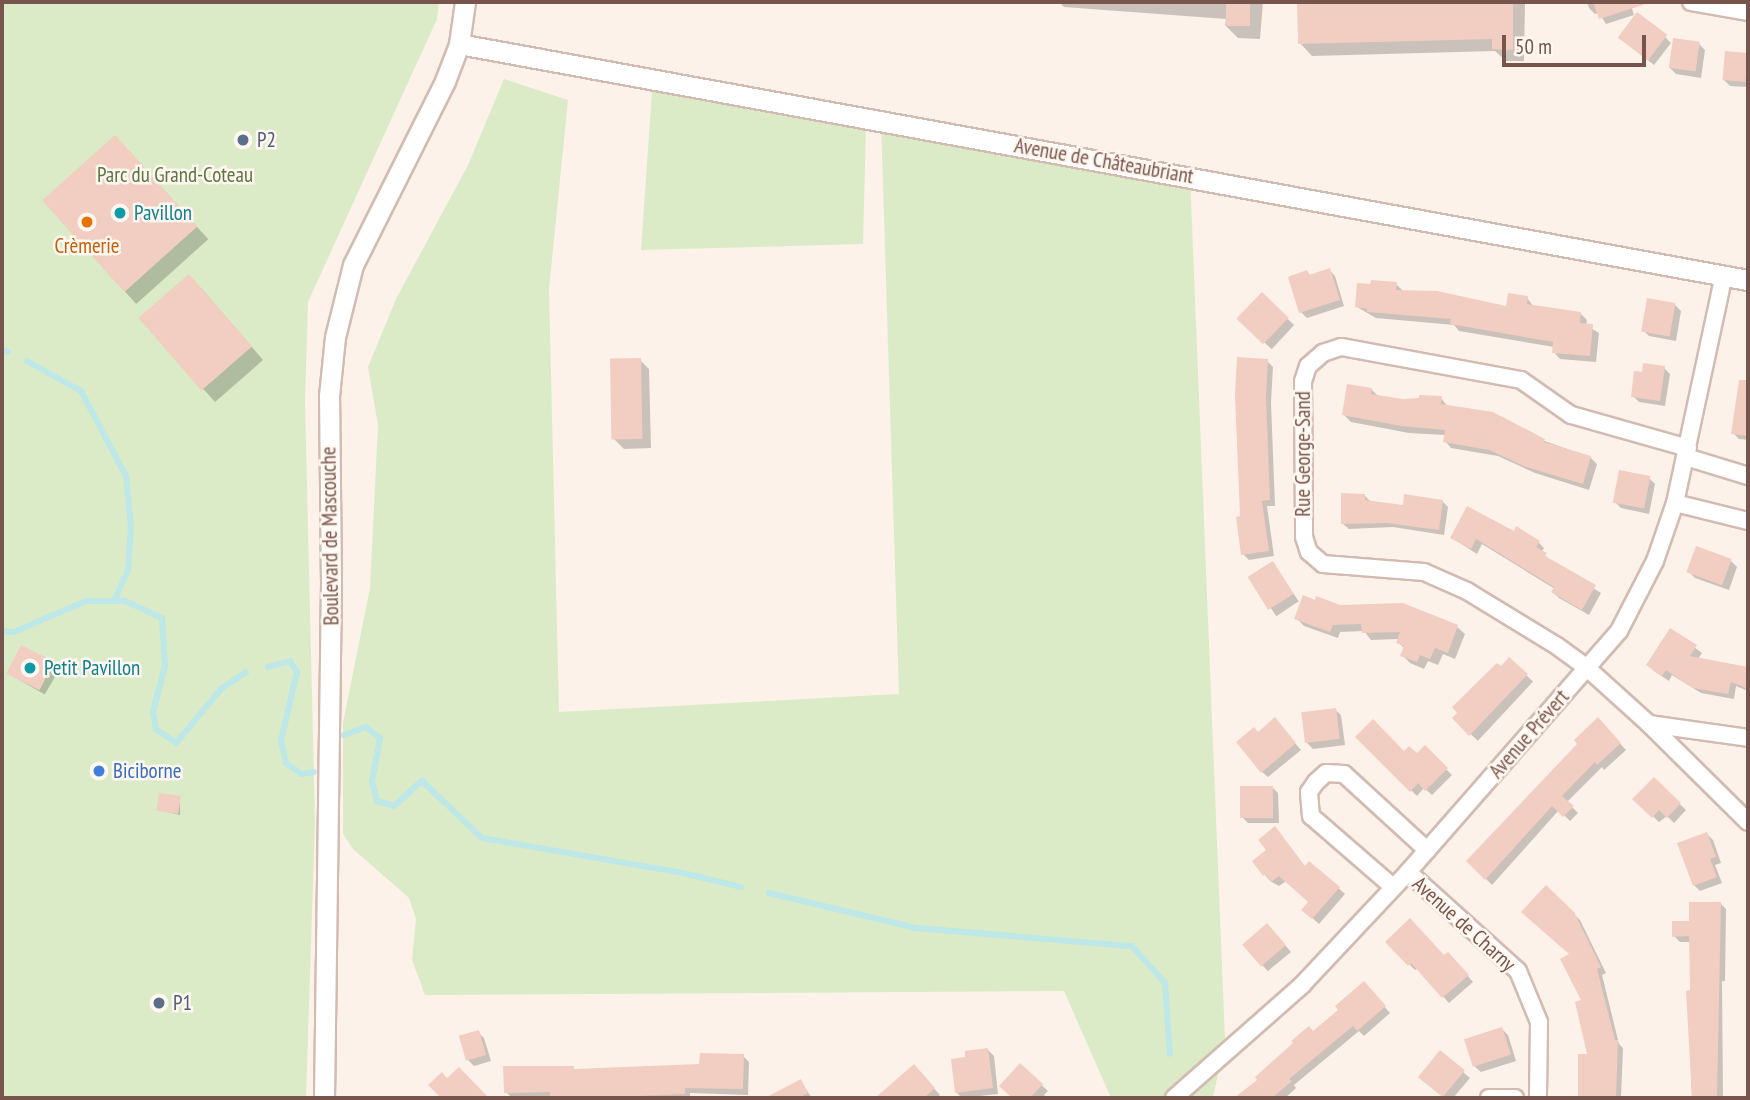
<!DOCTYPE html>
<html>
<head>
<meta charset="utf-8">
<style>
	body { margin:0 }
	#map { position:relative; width:1750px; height:1100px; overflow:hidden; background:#fdf2ea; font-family:"PT Sans Narrow",sans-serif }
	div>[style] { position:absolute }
	.green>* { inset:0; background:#dbebc7 }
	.shadow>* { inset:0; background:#0003; transform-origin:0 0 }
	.stream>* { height:6px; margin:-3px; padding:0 3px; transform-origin:3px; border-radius:3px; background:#bee7e7 }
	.building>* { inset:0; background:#f2cdc1; transform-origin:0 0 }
	.roads { filter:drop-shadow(2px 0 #d2bbb1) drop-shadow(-2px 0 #d2bbb1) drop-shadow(0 2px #d2bbb1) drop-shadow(0 -2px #d2bbb1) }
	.minor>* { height:16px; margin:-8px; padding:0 8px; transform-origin:8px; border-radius:8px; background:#fff }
	.tertiary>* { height:19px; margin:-9.5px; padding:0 9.5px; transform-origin:9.5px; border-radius:9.5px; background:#fff }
	.dots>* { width:19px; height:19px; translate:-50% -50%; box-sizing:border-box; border:4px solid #fff7f0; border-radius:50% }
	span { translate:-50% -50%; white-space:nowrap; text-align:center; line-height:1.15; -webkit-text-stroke:5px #fff7f0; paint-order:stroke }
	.service-label { font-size:21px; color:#4e5e75 }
	.left { translate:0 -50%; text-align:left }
	.street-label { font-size:21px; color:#78554c }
	.park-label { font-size:21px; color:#597741 }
	.culture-label { font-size:21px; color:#0d838f }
	.food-label { font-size:21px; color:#c56008 }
	.shop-label { font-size:21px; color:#366cbe }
	.frame { position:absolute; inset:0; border:4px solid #78554c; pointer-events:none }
	.scale { position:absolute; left:1502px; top:35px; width:144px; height:32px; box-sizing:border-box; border:4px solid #78554c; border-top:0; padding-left:9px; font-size:21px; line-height:24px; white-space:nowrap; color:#78554c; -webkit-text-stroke:5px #fff7f0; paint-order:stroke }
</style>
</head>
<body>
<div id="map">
	<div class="green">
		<i style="clip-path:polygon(2px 2px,439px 2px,437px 19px,308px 302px,305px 402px,315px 821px,306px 1098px,2px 1098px)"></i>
		<i style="clip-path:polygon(504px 79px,568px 100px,549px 289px,559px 712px,899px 694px,881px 121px,1190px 175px,1225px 1040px,1213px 1098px,1111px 1098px,1064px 991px,425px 995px,412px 960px,416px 919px,409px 898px,353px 849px,343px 834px,343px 723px,370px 588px,378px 425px,368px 367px,396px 299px,468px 165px)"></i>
		<i style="clip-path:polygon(652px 91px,866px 126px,863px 244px,641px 250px)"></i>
	</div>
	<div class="shadow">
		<i style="clip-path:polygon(1059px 2px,1263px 2px,1260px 39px,1238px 38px,1225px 25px,1226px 19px,1064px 7px)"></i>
		<i style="clip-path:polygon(1299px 2px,1525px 2px,1524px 61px,1506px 61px,1495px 51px,1312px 56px,1300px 43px)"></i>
		<i style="clip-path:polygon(1587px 2px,1630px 2px,1634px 15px,1606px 24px,1599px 13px,1595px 14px,1589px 8px)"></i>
		<i style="clip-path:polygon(1665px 37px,1671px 43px,1654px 65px,1626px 43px)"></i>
		<i style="clip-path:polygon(1699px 44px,1705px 50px,1701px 78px,1676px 74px,1670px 68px)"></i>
		<i style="clip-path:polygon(1726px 53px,1748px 55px,1748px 87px,1730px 86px,1724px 80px)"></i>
		<i style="left:128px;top:150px;width:120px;height:97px;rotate:48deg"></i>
		<i style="clip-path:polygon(1329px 270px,1335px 276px,1344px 306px,1307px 318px,1301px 312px,1307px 272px,1311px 276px)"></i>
		<i style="clip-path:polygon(1396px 284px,1404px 292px,1507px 308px,1527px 298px,1534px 307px,1580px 313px,1587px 320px,1586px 325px,1599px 333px,1596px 362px,1560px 359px,1554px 352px,1554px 347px,1459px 331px,1454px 325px,1376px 318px,1357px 307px)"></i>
		<i style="clip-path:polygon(201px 288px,263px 360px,215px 402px,140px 318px)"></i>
		<i style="left:1262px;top:295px;width:44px;height:33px;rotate:43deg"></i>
		<i style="clip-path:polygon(1675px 305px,1681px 311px,1676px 341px,1649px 336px,1643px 330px)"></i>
		<i style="clip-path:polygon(640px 360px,649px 369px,651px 448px,624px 449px,614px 439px)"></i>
		<i style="clip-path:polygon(1267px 361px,1273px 367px,1271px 403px,1275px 506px,1267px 506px,1274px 556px,1249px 560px,1243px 554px)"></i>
		<i style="clip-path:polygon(1664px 368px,1670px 374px,1665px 406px,1639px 402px,1633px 396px,1643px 374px)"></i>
		<i style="clip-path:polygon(1371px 389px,1379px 397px,1402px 400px,1441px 398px,1448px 407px,1590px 457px,1597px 464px,1589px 490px,1535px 473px,1498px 456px,1451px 448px,1445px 441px,1445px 435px,1409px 433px,1351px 422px,1344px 415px)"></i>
		<i style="clip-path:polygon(1737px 407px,1748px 408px,1748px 440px,1739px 439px,1733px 433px)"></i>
		<i style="clip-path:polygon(1649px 478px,1655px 484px,1649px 514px,1621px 508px,1615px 502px)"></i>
		<i style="clip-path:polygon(1364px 495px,1370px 501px,1404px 507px,1442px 501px,1448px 507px,1444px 535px,1393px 527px,1349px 529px,1343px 524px)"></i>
		<i style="clip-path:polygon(1514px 533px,1538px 542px,1544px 548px,1542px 552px,1551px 562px,1601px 593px,1589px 615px,1559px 598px,1553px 592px,1555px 589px,1482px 544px,1477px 554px,1452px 538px)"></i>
		<i style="clip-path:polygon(1697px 549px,1731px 561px,1737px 567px,1729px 590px,1695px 578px,1689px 572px)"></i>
		<i style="left:1273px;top:563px;width:46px;height:27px;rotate:56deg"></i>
		<i style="clip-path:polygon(1340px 607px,1457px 627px,1465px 634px,1455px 659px,1443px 654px,1438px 665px,1428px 661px,1424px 669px,1410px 663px,1402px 655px,1405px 649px,1398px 642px,1399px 639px,1371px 640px,1364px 631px,1340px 632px,1338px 638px,1304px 626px,1296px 618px)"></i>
		<i style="clip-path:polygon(1671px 630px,1702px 653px,1698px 659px,1748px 669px,1748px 691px,1736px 686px,1734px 699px,1701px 693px,1672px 675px,1669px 681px,1654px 671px,1648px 665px)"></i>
		<i style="left:22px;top:648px;width:43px;height:29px;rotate:30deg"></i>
		<i style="left:1509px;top:659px;width:33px;height:81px;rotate:43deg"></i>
		<i style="clip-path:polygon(1335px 710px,1341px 715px,1345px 745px,1313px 749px,1307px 743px)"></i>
		<i style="clip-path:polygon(1598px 720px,1626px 750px,1604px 770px,1602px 767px,1567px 802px,1578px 813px,1570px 821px,1559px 810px,1492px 885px,1468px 861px,1580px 744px)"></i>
		<i style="clip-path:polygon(1280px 726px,1301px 750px,1268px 777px,1262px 772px,1258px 734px)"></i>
		<i style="clip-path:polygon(1357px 737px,1417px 756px,1425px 748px,1452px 775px,1432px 795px,1424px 788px,1417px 796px)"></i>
		<i style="clip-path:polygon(1654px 779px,1686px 810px,1674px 823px,1667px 816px,1659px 822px,1635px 799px)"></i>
		<i style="clip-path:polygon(1272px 787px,1278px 793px,1279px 823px,1248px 823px,1242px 817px)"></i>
		<i style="clip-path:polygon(180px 797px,180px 815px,158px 810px)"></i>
		<i style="clip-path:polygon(1707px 834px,1713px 840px,1721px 863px,1715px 865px,1722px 883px,1700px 891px,1694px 885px)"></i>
		<i style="clip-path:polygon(1254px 862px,1306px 868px,1310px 863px,1345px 894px,1319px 924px,1309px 915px,1310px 902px,1286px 881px,1279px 886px,1270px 881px)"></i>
		<i style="clip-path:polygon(1546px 888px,1580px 920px,1606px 973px,1602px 975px,1619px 1044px,1623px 1048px,1621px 1098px,1579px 1098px,1580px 1055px,1589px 1055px,1583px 1001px,1572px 955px)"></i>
		<i style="clip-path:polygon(1720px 903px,1726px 909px,1725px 981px,1722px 981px,1723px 1098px,1692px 1098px,1688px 992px,1692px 992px,1690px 942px,1680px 942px,1674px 936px)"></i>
		<i style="clip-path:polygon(1273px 931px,1291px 952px,1268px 971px,1262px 965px)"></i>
		<i style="clip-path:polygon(1387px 942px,1454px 960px,1473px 982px,1449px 1003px,1418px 968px,1415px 970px)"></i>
		<i style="clip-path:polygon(1369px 989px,1390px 1013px,1364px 1036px,1359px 1031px,1294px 1085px,1296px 1088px,1285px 1098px,1237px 1098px)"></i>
		<i style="clip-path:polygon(1502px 1029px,1508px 1035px,1516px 1061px,1481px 1072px,1475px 1067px)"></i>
		<i style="clip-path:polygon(478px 1032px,484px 1038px,491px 1061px,474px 1066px,468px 1060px,461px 1037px)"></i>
		<i style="clip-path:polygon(988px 1050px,994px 1056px,998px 1094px,962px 1098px,956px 1092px,967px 1058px)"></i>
		<i style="clip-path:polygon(1441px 1053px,1470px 1078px,1453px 1098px,1445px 1098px,1427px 1083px)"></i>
		<i style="clip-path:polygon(743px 1056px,749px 1062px,748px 1095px,690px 1093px,690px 1098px,512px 1098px,506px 1092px,505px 1068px,649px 1070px,701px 1066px)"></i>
		<i style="clip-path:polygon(1020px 1065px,1048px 1091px,1044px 1095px,1047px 1098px,1014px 1098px,1001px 1086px)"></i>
		<i style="clip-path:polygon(920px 1073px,940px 1095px,936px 1098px,893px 1098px,886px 1091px)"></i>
		<i style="clip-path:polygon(801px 1082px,812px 1098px,772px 1098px,771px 1097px)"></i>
	</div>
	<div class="stream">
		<i style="left:2px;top:350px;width:6px;rotate:18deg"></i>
		<i style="left:27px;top:361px;width:62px;rotate:29.1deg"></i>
		<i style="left:81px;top:391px;width:96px;rotate:62.1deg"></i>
		<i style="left:126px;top:476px;width:51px;rotate:84.4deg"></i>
		<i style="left:131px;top:527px;width:43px;rotate:94deg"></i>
		<i style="left:128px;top:570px;width:34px;rotate:114deg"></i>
		<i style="left:2px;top:631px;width:12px;rotate:5deg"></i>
		<i style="left:14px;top:632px;width:78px;rotate:-23.3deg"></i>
		<i style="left:86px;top:601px;width:39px"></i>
		<i style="left:125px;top:601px;width:41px;rotate:24.7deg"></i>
		<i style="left:162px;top:618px;width:48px;rotate:86.4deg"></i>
		<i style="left:165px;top:666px;width:48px;rotate:104.6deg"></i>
		<i style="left:153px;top:712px;width:17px;rotate:80deg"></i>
		<i style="left:156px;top:729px;width:24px;rotate:35deg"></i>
		<i style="left:176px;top:743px;width:70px;rotate:-50.2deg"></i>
		<i style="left:221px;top:689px;width:30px;rotate:-34deg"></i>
		<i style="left:268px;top:667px;width:23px;rotate:-15deg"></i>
		<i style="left:290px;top:661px;width:13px;rotate:58deg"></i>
		<i style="left:297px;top:672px;width:71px;rotate:103.1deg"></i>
		<i style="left:281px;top:741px;width:23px;rotate:77deg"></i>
		<i style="left:286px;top:763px;width:19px;rotate:36deg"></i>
		<i style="left:301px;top:774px;width:13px;rotate:-9deg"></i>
		<i style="left:344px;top:735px;width:23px;rotate:-20deg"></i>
		<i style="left:366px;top:727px;width:18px;rotate:38deg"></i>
		<i style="left:380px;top:738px;width:44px;rotate:100.5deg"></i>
		<i style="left:372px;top:781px;width:21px;rotate:76deg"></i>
		<i style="left:377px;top:801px;width:18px;rotate:16deg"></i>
		<i style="left:394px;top:806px;width:38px;rotate:-42deg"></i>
		<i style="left:422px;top:781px;width:83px;rotate:43.5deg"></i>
		<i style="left:482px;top:838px;width:204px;rotate:9.9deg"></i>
		<i style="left:683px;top:873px;width:60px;rotate:13.6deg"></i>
		<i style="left:769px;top:893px;width:151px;rotate:13.4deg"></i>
		<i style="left:916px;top:928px;width:217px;rotate:4.8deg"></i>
		<i style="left:1132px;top:946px;width:50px;rotate:48.3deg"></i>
		<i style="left:1165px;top:983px;width:71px;rotate:86deg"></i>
	</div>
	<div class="building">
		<i style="left:1226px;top:2px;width:24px;height:24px"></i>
		<i style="clip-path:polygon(1297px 2px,1513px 2px,1513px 50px,1492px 49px,1492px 39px,1298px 44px)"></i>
		<i style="clip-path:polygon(1593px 2px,1642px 2px,1643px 5px,1599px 19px)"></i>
		<i style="left:1637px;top:12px;width:38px;height:32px;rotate:37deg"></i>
		<i style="left:1673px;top:38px;width:27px;height:30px;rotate:8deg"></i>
		<i style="left:1725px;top:51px;width:23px;height:29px;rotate:5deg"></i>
		<i style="left:115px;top:135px;width:123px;height:98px;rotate:48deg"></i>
		<i style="clip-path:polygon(1330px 268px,1340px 300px,1299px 313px,1288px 277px,1307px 270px,1309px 275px)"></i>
		<i style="left:189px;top:274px;width:96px;height:67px;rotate:49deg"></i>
		<i style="clip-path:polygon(1371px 280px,1397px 282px,1396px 290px,1437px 291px,1506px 306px,1508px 293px,1528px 296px,1527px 304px,1581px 312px,1580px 323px,1593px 324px,1590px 356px,1552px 353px,1553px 342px,1450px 324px,1451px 319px,1367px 312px,1367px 309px,1355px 307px,1357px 283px,1370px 284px)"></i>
		<i style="left:1262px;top:292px;width:37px;height:37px;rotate:44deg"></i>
		<i style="left:1647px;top:298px;width:29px;height:34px;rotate:10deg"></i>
		<i style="clip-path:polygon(1237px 357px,1268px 359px,1266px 396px,1270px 500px,1262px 501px,1269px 551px,1241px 555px,1236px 517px,1240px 516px,1235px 395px)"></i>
		<i style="left:641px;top:358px;width:81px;height:31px;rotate:89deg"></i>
		<i style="clip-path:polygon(1643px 363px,1665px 366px,1660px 401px,1631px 397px,1634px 371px,1642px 372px)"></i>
		<i style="clip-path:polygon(1739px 380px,1748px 380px,1748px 436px,1731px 434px)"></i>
		<i style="clip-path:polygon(1347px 384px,1372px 388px,1371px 394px,1403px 399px,1419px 398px,1419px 395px,1442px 396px,1441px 404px,1493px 412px,1545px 439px,1544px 442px,1591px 456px,1583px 484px,1526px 467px,1489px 450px,1443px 442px,1445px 430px,1401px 426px,1342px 415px)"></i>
		<i style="left:1619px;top:470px;width:32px;height:33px;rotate:11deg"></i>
		<i style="clip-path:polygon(1341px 493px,1365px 494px,1365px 500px,1403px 505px,1404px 494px,1443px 500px,1439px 530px,1387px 523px,1341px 524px)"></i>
		<i style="clip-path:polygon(1467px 506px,1514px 531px,1516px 526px,1540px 541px,1536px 547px,1547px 553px,1545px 556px,1596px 585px,1582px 610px,1551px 592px,1554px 587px,1476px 539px,1471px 549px,1450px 538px)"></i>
		<i style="left:1696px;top:546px;width:38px;height:28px;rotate:20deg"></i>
		<i style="left:1273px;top:561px;width:39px;height:30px;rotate:58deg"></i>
		<i style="clip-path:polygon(1303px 595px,1315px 600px,1316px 596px,1340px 605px,1403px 603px,1458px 625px,1448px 653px,1435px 648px,1430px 659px,1420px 655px,1417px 662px,1400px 656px,1404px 646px,1396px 643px,1400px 632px,1362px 633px,1361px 624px,1333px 625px,1330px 632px,1294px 619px)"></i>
		<i style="clip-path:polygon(1670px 628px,1697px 645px,1690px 656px,1748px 667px,1748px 689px,1731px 682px,1728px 694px,1693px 688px,1666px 670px,1662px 676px,1646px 665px)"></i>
		<i style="left:21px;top:645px;width:37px;height:32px;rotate:27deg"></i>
		<i style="clip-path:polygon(1509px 657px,1528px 674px,1469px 736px,1452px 718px,1457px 713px,1452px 707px,1497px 663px,1501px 666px)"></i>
		<i style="left:1336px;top:708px;width:31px;height:35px;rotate:83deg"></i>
		<i style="clip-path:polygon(1275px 717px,1296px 743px,1261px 773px,1236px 742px,1254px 727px,1258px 732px)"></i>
		<i style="clip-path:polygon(1598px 717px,1621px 743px,1597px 765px,1595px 762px,1562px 796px,1574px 806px,1563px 817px,1552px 806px,1485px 880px,1466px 861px,1577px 744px,1574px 740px)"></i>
		<i style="clip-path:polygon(1373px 719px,1404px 751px,1409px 746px,1417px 753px,1425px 745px,1448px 768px,1425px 791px,1418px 783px,1410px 792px,1355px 737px)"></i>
		<i style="clip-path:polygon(1654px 777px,1681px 803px,1667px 818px,1659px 810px,1652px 818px,1632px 799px)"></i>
		<i style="left:1240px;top:786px;width:33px;height:32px"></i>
		<i style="left:159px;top:793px;width:22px;height:18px;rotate:8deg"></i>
		<i style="clip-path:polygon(1275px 826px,1305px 866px,1309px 861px,1340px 887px,1312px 919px,1301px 910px,1308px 902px,1279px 876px,1271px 882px,1265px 874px,1263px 876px,1252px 861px,1266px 850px,1258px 840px)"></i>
		<i style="clip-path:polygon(1707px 832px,1716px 857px,1710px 859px,1717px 877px,1693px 886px,1677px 843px)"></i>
		<i style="clip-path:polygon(1546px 885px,1574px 912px,1601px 967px,1597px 969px,1615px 1040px,1618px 1040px,1616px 1098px,1578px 1098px,1578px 1054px,1587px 1054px,1575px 1002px,1581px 1000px,1560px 959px,1569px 954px,1521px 912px)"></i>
		<i style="clip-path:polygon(1689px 902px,1721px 902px,1717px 1098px,1692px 1098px,1686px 991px,1690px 990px,1689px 936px,1672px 937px,1672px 921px,1689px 921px)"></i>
		<i style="clip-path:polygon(1410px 918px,1444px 955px,1448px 952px,1469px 975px,1442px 998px,1411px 963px,1408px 966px,1385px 942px)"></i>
		<i style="left:1267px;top:923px;width:29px;height:33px;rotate:49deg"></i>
		<i style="clip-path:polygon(1364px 981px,1386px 1006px,1357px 1031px,1353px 1026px,1289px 1079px,1292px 1081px,1272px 1098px,1234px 1098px,1257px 1080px,1255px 1077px,1293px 1043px,1291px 1041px,1309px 1026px,1313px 1031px,1338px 1010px,1335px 1006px)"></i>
		<i style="left:1502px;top:1027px;width:29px;height:40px;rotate:72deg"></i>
		<i style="left:479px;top:1030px;width:26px;height:21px;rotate:74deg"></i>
		<i style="clip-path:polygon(988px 1048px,993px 1088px,955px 1093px,951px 1059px,965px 1057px,965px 1051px)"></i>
		<i style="left:1440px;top:1050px;width:32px;height:35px;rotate:39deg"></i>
		<i style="clip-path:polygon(700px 1053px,744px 1054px,743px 1089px,685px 1088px,685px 1094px,589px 1098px,550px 1098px,550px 1092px,504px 1093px,503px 1066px,574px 1066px,574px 1069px,699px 1064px)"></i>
		<i style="clip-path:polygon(1020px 1063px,1043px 1084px,1030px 1098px,1012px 1098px,999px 1086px)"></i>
		<i style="clip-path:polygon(914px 1064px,935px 1088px,924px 1098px,875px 1098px)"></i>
		<i style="clip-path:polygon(459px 1067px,489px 1098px,441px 1098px,428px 1085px,442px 1072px,447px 1078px)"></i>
		<i style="clip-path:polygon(801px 1079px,808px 1093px,798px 1098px,765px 1098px)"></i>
	</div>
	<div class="roads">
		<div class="minor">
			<i style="left:1691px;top:2px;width:58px;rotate:10deg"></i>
			<i style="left:1688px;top:448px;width:122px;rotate:-164.2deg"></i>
			<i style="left:1571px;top:415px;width:61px;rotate:-145deg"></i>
			<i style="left:1521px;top:380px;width:183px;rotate:-169.6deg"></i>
			<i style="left:1341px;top:347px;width:19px;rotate:162deg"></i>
			<i style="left:1323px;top:353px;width:20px;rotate:139deg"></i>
			<i style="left:1308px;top:366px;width:16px;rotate:108deg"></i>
			<i style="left:1303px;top:381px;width:156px;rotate:89.6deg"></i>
			<i style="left:1304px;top:537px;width:16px;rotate:72deg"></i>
			<i style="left:1309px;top:552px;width:18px;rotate:41deg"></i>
			<i style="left:1323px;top:564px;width:101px;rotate:4.5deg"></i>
			<i style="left:1424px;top:572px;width:47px;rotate:23.8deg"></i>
			<i style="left:1467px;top:591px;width:105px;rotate:31.4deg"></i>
			<i style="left:1557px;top:646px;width:37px;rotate:36deg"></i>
			<i style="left:1587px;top:668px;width:84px;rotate:42.1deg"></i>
			<i style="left:1649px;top:724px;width:139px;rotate:44.7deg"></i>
			<i style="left:1686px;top:457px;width:65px;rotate:17deg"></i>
			<i style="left:1675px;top:503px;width:75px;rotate:13.9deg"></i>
			<i style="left:1649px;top:724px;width:100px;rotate:8deg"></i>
			<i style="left:1408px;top:872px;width:148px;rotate:42deg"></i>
			<i style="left:1518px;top:971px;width:55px;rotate:67.6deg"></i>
			<i style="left:1539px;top:1022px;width:76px;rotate:90.8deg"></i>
			<i style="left:1393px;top:887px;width:108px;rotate:-139.1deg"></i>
			<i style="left:1311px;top:816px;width:24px;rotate:-95deg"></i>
			<i style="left:1309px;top:792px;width:12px;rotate:-55deg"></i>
			<i style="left:1316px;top:782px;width:13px;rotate:-42deg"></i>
			<i style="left:1326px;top:773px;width:18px;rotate:3deg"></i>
			<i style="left:1344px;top:774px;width:113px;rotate:42.5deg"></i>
			<i style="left:1174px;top:1098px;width:171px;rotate:-41.4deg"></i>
			<i style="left:1302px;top:985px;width:155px;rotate:-46.8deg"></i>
			<i style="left:1408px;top:872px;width:320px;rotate:-48.8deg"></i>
			<i style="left:1619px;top:631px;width:79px;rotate:-62.8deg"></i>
			<i style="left:1655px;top:561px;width:61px;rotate:-71deg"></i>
			<i style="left:1675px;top:503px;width:233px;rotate:-77.9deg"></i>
			<i style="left:1489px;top:1098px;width:26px"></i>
		</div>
		<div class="tertiary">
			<i style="left:459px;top:44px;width:1310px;rotate:10.38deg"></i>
			<i style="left:324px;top:1098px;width:515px;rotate:-89.22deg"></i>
			<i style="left:331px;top:583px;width:187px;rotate:-90.6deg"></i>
			<i style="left:329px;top:396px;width:59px;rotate:-84.2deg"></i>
			<i style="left:335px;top:337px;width:74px;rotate:-76deg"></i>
			<i style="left:353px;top:265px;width:206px;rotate:-63.4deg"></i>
			<i style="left:445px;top:81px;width:40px;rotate:-69deg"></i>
			<i style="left:459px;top:44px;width:42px;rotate:-81.9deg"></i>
		</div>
	</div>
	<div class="dots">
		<i style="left:243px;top:140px;background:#5c6f8a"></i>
		<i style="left:120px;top:213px;background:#0f9aa8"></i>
		<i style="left:87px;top:222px;background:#e8710a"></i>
		<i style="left:30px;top:668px;background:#0f9aa8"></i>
		<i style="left:99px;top:771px;background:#3f7fe0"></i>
		<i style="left:159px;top:1003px;background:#5c6f8a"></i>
	</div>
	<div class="service-label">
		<span class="left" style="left:257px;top:140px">P2</span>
		<span class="left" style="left:173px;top:1003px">P1</span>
	</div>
	<div class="street-label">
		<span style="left:1104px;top:161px;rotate:10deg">Avenue de Châteaubriant</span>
		<span style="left:1303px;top:454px;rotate:-90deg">Rue George-Sand</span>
		<span style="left:330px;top:536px;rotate:-91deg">Boulevard de Mascouche</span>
		<span style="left:1529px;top:734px;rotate:-49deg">Avenue Prévert</span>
		<span style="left:1464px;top:924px;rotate:42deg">Avenue de Charny</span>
	</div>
	<div class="park-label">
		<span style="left:175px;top:175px">Parc du Grand-Coteau</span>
	</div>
	<div class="culture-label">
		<span class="left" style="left:134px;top:213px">Pavillon</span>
		<span class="left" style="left:44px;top:668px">Petit Pavillon</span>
	</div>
	<div class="food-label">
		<span style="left:87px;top:246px">Crèmerie</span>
	</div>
	<div class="shop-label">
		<span class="left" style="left:113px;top:771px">Biciborne</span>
	</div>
	<div class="frame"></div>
	<div class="scale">50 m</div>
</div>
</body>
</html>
